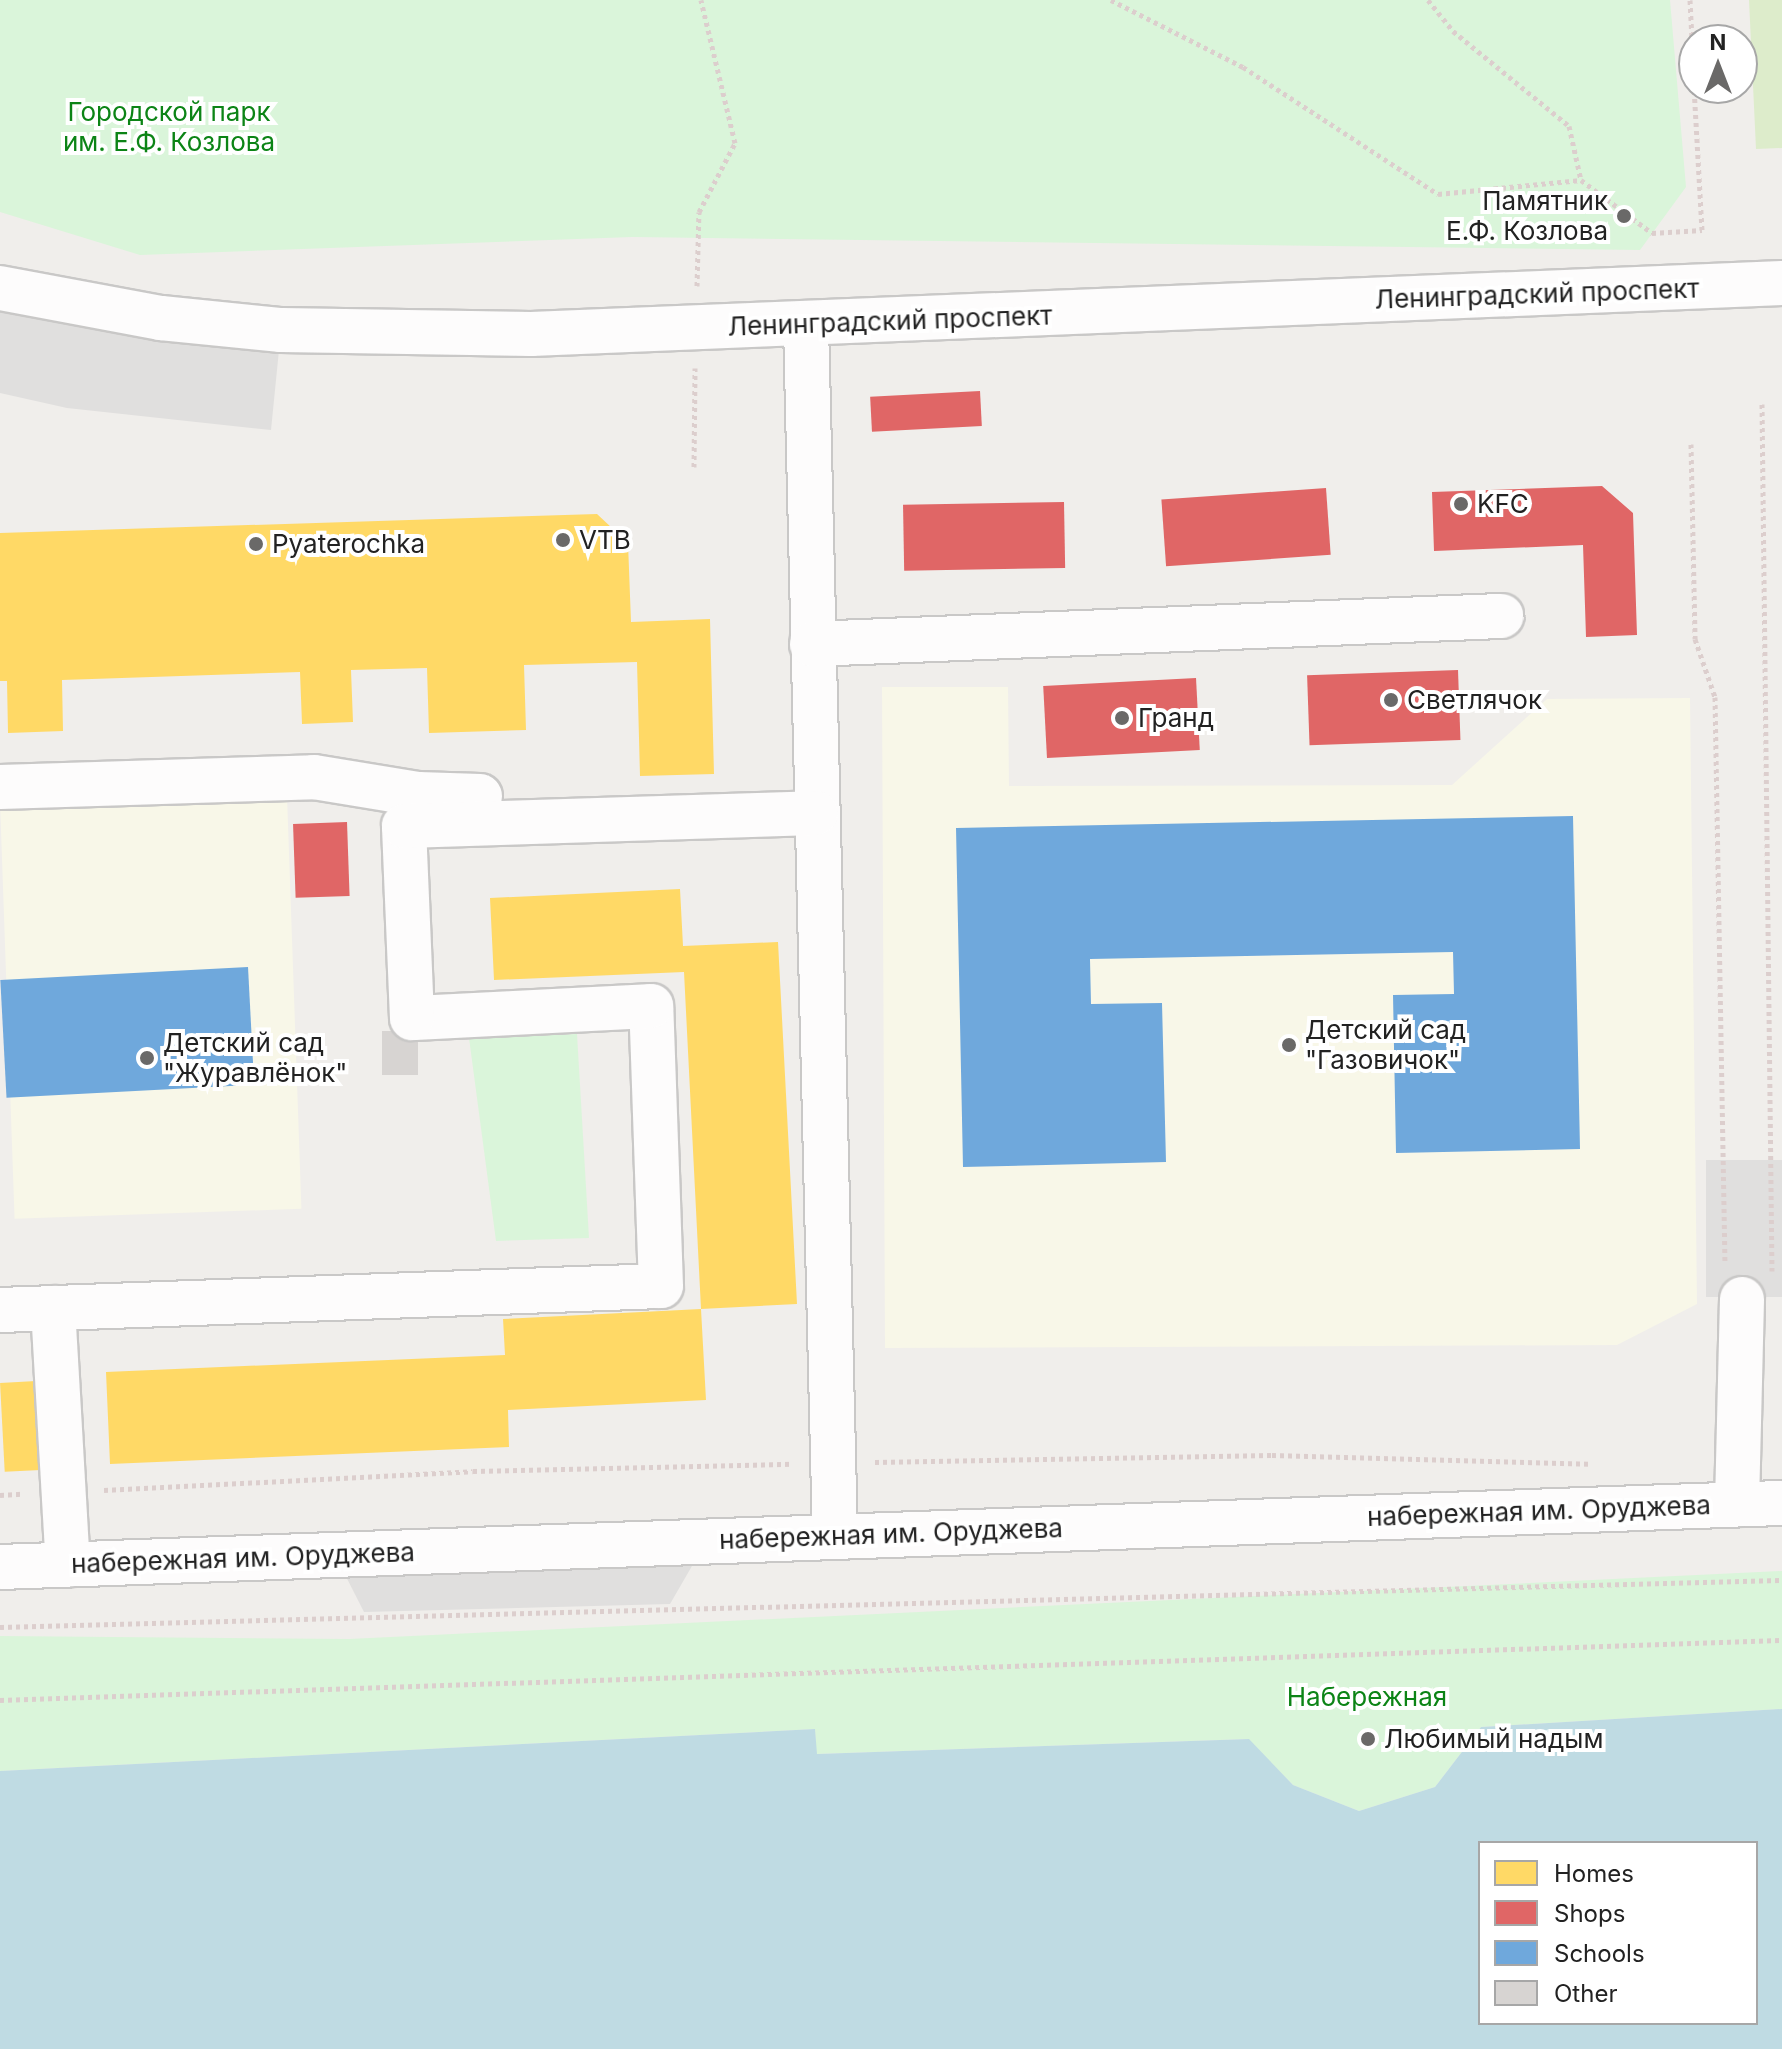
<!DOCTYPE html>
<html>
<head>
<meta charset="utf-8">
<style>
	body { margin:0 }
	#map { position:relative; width:1782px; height:2049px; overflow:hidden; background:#f0eeeb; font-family:Inter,sans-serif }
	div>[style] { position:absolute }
	.education>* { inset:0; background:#f8f7e8; transform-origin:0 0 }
	.grass>* { inset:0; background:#ddeccb }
	.park>* { inset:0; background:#daf5da }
	.parking>* { inset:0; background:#e0dfde; transform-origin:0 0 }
	.water>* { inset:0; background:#bfdbe3 }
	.homes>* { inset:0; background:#ffd966; transform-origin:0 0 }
	.shops>* { inset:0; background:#e06666; transform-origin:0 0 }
	.schools>* { inset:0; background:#6fa8dc; transform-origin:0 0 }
	.building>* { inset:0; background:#d7d4d2; transform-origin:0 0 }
	.path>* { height:5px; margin-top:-2.5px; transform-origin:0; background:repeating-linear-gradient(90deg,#dccecd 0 4px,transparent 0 8px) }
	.roads { filter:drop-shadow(2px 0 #c9c8c7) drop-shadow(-2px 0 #c9c8c7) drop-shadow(0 2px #c9c8c7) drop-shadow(0 -2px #c9c8c7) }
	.minor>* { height:44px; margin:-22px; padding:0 22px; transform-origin:22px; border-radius:22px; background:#fdfcfc }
	.dots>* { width:22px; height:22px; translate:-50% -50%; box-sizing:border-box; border:4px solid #fff; border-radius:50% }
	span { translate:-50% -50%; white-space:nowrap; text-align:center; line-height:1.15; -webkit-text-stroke:8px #fff; paint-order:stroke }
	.park-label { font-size:26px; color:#0c8416 }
	.poi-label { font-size:26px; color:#222 }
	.right { translate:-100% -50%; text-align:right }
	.left { translate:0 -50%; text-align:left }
	.street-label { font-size:26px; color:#222 }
	.legend { position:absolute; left:1478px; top:1841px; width:280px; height:184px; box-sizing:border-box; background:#fff; border:2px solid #a7a7a7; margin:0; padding:10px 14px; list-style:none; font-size:24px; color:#222 }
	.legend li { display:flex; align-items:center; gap:16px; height:40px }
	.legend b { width:40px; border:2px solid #a7a7a7 }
	.north { position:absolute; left:1678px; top:24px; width:80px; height:80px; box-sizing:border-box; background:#fff; border:2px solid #a7a7a7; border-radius:50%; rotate:0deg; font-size:22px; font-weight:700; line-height:32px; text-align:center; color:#222 }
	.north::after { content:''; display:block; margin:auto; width:28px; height:36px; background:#6a6968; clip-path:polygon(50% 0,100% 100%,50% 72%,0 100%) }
</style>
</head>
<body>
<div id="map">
	<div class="education">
		<i style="clip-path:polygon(882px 687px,1008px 687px,1009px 786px,1452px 785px,1547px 699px,1690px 698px,1697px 1304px,1617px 1345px,885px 1348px)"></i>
		<i style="left:287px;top:796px;width:413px;height:287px;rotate:88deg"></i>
	</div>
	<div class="grass">
		<i style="clip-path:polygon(1749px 0,1782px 0,1782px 148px,1756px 149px)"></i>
	</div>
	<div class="park">
		<i style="clip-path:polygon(0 0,1670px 0,1686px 187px,1640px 250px,632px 237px,140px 255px,0 212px)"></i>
		<i style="clip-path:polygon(577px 1034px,589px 1238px,496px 1241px,469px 1038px)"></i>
		<i style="clip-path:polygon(1782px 1571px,1782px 1709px,1481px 1727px,1435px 1787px,1359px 1811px,1293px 1785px,1248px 1739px,816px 1754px,815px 1729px,0 1771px,0 1636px,349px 1639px)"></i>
	</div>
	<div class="parking">
		<i style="clip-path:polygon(0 288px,281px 330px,271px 430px,67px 408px,0 393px)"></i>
		<i style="left:1782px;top:1160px;width:137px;height:76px;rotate:90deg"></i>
		<i style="clip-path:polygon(707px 1540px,670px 1604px,364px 1612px,335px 1555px)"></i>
	</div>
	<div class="water">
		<i style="clip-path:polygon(evenodd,1782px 1709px,1782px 2049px,0 2049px,0 1771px,815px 1729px,817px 1754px,1249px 1739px,1293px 1785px,1359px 1811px,1435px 1787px,1481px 1727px,1782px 1709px,1480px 1843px,1756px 1843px,1756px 2023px,1480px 2023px,1480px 1843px)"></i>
	</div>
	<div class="homes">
		<i style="clip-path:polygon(597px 514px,628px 543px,631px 622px,710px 619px,714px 774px,640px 776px,637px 662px,524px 665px,526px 730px,429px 733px,427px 668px,351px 670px,353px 722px,302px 724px,300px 672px,62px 680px,63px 731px,8px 733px,7px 681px,0 681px,0 533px)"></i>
		<i style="clip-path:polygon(680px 889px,683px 946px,778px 942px,797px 1304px,701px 1309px,684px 972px,494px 980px,490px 898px)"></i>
		<i style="clip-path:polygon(701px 1309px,706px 1400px,508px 1410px,509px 1447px,110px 1464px,106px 1372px,505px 1355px,503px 1319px)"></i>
		<i style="left:36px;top:1381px;width:89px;height:36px;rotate:87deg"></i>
	</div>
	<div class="shops">
		<i style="left:980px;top:391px;width:35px;height:110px;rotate:87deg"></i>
		<i style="clip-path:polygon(1602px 486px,1633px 513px,1637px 635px,1586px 637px,1583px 545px,1434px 551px,1432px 492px)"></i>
		<i style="left:1326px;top:488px;width:67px;height:165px;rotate:86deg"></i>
		<i style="left:1064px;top:502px;width:66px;height:161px;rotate:89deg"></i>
		<i style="left:1458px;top:670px;width:70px;height:151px;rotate:88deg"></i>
		<i style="left:1196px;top:678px;width:72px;height:153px;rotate:87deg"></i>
		<i style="left:347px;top:822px;width:74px;height:54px;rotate:88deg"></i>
	</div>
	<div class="schools">
		<i style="clip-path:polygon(1573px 816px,1580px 1149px,1396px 1153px,1393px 995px,1454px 994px,1453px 952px,1090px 959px,1091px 1004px,1162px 1003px,1166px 1162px,963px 1167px,956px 828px)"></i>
		<i style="left:248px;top:967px;width:118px;height:248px;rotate:87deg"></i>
	</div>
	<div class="building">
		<i style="left:418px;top:1031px;width:44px;height:36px;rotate:90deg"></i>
	</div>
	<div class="path">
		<i style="left:1111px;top:0;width:148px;rotate:26.9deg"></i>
		<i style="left:1243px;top:67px;width:233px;rotate:33.1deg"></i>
		<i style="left:1438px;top:194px;width:144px;rotate:-5.6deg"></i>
		<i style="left:1428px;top:0;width:40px;rotate:51deg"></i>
		<i style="left:1453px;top:31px;width:150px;rotate:39.3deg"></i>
		<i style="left:1569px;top:126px;width:55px;rotate:77.5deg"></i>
		<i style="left:1581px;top:180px;width:89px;rotate:36.7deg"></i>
		<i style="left:1652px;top:233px;width:50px;rotate:-3.4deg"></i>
		<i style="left:1702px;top:230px;width:142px;rotate:-93.2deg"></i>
		<i style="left:1690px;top:0;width:79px;rotate:87.1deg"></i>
		<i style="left:697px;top:286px;width:74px;rotate:-88.5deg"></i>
		<i style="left:699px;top:212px;width:78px;rotate:-62.4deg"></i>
		<i style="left:735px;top:143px;width:147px;rotate:-103.4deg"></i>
		<i style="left:1762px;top:404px;width:867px;rotate:89.34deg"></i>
		<i style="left:1691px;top:444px;width:195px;rotate:88.8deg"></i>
		<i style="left:1695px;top:639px;width:61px;rotate:71deg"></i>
		<i style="left:1715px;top:697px;width:566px;rotate:88.99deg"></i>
		<i style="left:694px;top:467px;width:99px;rotate:-89.4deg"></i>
		<i style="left:875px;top:1462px;width:397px;rotate:-1deg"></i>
		<i style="left:1272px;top:1455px;width:317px;rotate:1.6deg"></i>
		<i style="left:104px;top:1490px;width:369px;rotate:-2.9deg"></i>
		<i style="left:473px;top:1471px;width:320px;rotate:-1.3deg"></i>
		<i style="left:0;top:1495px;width:22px;rotate:-3deg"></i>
		<i style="left:0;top:1627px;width:1783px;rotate:-1.51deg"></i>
		<i style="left:0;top:1700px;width:1783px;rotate:-1.93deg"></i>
	</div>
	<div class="roads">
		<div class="minor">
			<i style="left:0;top:288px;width:164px;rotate:10.6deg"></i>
			<i style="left:161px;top:318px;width:121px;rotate:5.7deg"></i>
			<i style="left:281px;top:330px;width:250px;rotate:0.9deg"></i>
			<i style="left:531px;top:334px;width:1252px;rotate:-2.33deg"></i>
			<i style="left:806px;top:325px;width:1210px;rotate:88.63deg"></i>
			<i style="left:812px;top:644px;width:690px;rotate:-2.33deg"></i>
			<i style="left:0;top:787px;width:314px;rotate:-1.8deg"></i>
			<i style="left:314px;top:777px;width:105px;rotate:9.3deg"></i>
			<i style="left:418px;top:794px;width:62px;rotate:1.8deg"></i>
			<i style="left:53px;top:1308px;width:257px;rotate:86.7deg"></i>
			<i style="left:0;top:1310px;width:661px;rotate:-2.08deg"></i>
			<i style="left:661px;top:1286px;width:280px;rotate:-92deg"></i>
			<i style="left:651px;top:1006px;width:239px;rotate:177.1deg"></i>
			<i style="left:412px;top:1018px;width:192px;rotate:-92.4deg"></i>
			<i style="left:404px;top:826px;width:412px;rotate:-1.8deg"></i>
			<i style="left:1737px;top:1504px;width:205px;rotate:-88.6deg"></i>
			<i style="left:0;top:1567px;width:1783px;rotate:-2.06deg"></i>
		</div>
	</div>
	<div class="dots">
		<i style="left:1624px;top:216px;background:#6a6968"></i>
		<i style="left:1461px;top:504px;background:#6a6968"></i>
		<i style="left:563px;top:540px;background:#6a6968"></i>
		<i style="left:256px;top:544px;background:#6a6968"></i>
		<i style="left:1391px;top:700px;background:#6a6968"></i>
		<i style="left:1122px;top:718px;background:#6a6968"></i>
		<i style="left:1289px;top:1045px;background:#6a6968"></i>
		<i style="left:147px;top:1058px;background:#6a6968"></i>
		<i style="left:1368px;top:1739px;background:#6a6968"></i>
	</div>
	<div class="park-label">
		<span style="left:169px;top:127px">Городской парк<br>им. Е.Ф. Козлова</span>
		<span style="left:1367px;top:1697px">Набережная</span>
	</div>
	<div class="poi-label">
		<span class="right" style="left:1608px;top:216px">Памятник<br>Е.Ф. Козлова</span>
		<span class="left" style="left:1477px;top:504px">KFC</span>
		<span class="left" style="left:579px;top:540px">VTB</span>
		<span class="left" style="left:272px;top:544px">Pyaterochka</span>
		<span class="left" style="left:1407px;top:700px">Светлячок</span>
		<span class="left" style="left:1138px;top:718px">Гранд</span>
		<span class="left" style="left:1305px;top:1045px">Детский сад<br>"Газовичок"</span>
		<span class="left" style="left:163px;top:1058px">Детский сад<br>"Журавлёнок"</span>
		<span class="left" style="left:1384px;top:1739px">Любимый надым</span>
	</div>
	<div class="street-label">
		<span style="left:1537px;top:294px;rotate:-2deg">Ленинградский проспект</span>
		<span style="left:890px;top:321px;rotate:-2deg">Ленинградский проспект</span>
		<span style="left:1539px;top:1511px;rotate:-2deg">набережная им. Оруджева</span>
		<span style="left:891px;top:1534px;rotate:-2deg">набережная им. Оруджева</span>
		<span style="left:243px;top:1558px;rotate:-2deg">набережная им. Оруджева</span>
	</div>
	<ul class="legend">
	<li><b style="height:22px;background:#ffd966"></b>Homes</li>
	<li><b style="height:22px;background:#e06666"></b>Shops</li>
	<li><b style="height:22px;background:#6fa8dc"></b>Schools</li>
	<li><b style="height:22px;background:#d7d4d2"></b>Other</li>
	</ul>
	<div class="north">N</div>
</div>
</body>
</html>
